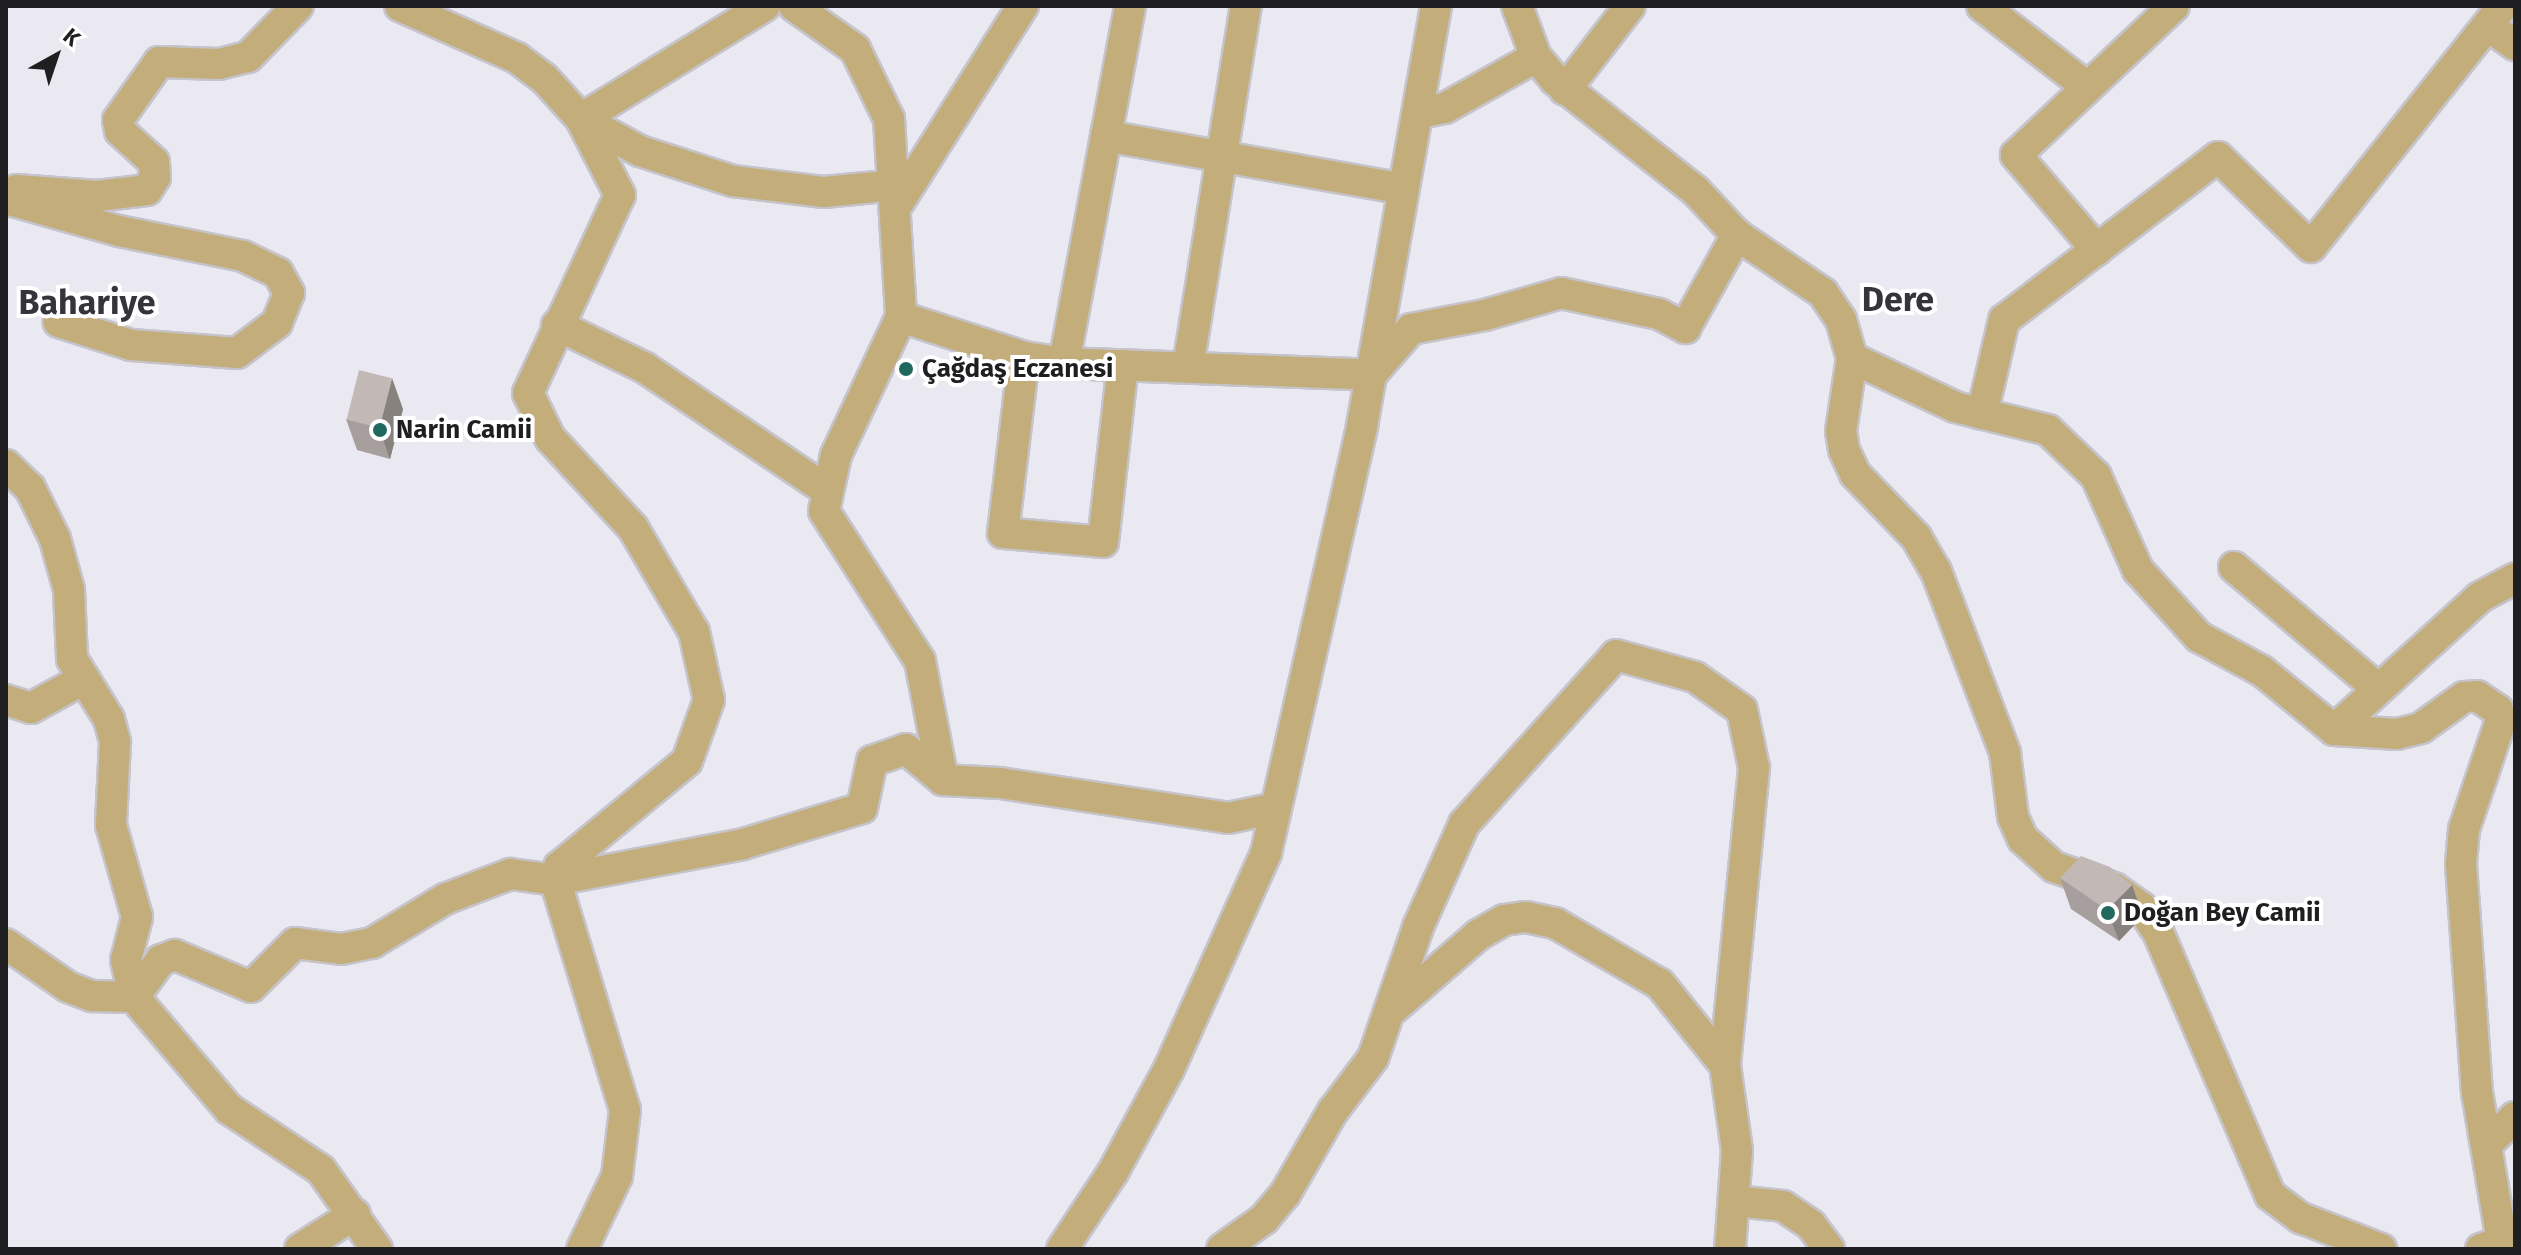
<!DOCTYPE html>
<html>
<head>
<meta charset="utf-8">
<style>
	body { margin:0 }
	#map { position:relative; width:2521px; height:1255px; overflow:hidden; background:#eae8f0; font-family:"Fira Sans",sans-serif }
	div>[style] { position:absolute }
	.roads { filter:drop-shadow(2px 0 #c5c4cb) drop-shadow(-2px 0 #c5c4cb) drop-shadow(0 2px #c5c4cb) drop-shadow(0 -2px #c5c4cb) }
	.minor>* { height:30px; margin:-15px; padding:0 15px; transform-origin:15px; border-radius:15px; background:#c3ad7a }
	.wall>* { inset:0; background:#a79f9d }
	.shaded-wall>* { inset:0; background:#88827f }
	.building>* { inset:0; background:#c2b9b6; transform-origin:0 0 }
	.dots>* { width:22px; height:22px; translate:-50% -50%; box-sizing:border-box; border:4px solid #fff; border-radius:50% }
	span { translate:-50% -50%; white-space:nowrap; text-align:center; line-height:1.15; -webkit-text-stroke:8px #fff; paint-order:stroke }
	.poi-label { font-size:26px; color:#1f1f21; font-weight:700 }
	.left { translate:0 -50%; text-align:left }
	.district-label { font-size:34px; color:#36343a; font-weight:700 }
	.frame { position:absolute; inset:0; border:8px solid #1f1f21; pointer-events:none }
	.north { position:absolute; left:16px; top:16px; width:80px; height:80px; -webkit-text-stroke:6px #fff; paint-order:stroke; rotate:40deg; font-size:22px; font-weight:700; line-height:32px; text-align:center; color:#1f1f21 }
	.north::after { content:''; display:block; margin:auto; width:28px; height:36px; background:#1f1f21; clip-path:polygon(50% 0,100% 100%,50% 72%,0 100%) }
</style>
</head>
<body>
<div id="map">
	<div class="roads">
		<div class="minor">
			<i style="left:400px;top:6px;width:128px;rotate:24deg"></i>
			<i style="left:517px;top:58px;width:34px;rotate:37deg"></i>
			<i style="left:544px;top:78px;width:55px;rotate:47.9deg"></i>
			<i style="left:581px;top:119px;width:67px;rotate:28.5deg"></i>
			<i style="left:640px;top:151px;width:98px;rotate:17.9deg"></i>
			<i style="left:733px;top:181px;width:92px;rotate:6.9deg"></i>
			<i style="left:824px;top:192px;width:71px;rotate:-5.6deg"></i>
			<i style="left:794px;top:6px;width:75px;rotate:35.2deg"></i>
			<i style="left:855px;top:49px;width:78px;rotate:64.1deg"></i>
			<i style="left:889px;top:119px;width:198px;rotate:86.5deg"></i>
			<i style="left:901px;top:317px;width:153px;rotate:115.2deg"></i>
			<i style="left:836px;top:455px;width:57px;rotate:102.1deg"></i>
			<i style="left:824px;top:511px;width:178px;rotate:57.4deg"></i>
			<i style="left:920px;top:661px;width:121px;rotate:79.1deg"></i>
			<i style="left:1517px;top:6px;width:54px;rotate:69.6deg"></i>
			<i style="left:1536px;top:57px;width:30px;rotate:50deg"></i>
			<i style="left:1555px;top:80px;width:179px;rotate:38.2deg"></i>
			<i style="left:1696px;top:191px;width:60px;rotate:47deg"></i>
			<i style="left:1982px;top:6px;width:133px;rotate:37.6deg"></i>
			<i style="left:2490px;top:27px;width:31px;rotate:36deg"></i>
			<i style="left:1565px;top:90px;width:106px;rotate:-52.3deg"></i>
			<i style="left:1419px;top:113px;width:26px;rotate:-11deg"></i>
			<i style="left:1445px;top:108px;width:104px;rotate:-29.3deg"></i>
			<i style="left:1106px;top:136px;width:302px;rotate:10.1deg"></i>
			<i style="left:16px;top:190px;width:81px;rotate:4.2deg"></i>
			<i style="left:97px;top:196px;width:50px;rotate:-6.8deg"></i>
			<i style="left:147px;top:190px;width:15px;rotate:-58deg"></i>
			<i style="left:155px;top:177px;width:15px;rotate:-94deg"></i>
			<i style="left:154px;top:162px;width:46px;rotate:-137.6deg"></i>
			<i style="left:120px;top:131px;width:11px;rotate:-100deg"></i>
			<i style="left:118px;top:120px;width:71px;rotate:-54.7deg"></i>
			<i style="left:159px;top:62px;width:60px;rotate:1.9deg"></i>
			<i style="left:219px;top:64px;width:30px;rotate:-14deg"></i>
			<i style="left:248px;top:57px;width:71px;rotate:-45.6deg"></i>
			<i style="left:6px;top:199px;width:117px;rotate:15.8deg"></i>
			<i style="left:119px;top:231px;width:126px;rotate:11.4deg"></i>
			<i style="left:243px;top:256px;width:39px;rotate:26deg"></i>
			<i style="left:278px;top:273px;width:23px;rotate:61deg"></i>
			<i style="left:289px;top:293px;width:32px;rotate:112deg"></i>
			<i style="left:277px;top:323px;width:50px;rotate:143.1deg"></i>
			<i style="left:237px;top:353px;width:106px;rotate:-175.7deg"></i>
			<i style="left:131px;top:345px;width:76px;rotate:-162.3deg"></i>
			<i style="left:897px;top:205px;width:236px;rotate:-57.7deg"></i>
			<i style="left:2097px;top:250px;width:125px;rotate:-130.5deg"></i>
			<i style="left:2016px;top:155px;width:217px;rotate:-43.3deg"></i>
			<i style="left:901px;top:317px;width:129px;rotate:18deg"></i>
			<i style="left:1024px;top:357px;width:40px;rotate:8.5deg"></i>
			<i style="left:1064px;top:363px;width:307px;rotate:2.2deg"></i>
			<i style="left:1371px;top:375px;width:61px;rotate:-49deg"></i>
			<i style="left:1411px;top:329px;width:75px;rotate:-10.7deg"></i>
			<i style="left:1485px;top:315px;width:79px;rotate:-16.1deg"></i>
			<i style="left:1561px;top:293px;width:100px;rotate:12.1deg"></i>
			<i style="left:1659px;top:314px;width:30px;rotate:28deg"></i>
			<i style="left:1685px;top:328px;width:107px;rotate:-60.8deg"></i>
			<i style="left:1737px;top:235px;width:104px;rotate:34deg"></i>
			<i style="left:1823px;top:293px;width:32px;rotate:56deg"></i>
			<i style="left:1841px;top:320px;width:40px;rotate:74deg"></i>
			<i style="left:1852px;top:358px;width:114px;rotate:25.4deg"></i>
			<i style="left:1955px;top:407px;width:96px;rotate:13.9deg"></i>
			<i style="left:2048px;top:430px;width:66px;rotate:43.8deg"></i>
			<i style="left:2096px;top:476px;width:103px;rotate:65.9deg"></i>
			<i style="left:2138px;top:570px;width:91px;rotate:47.7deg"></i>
			<i style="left:2199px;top:637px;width:72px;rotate:28.4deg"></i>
			<i style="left:2262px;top:671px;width:93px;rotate:39.3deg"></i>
			<i style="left:2334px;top:730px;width:63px;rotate:3.6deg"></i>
			<i style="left:2397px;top:734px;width:25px;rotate:-14deg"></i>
			<i style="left:2421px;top:728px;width:53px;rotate:-35.8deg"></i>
			<i style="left:2464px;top:697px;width:13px;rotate:-4deg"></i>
			<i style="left:2477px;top:696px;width:25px;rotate:34deg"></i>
			<i style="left:2498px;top:710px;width:10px;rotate:73deg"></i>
			<i style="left:2501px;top:720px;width:115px;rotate:108.7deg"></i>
			<i style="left:2464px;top:829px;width:35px;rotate:95deg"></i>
			<i style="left:2461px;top:864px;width:229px;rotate:86deg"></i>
			<i style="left:2477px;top:1092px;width:152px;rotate:80.5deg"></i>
			<i style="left:2502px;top:1242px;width:22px;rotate:162deg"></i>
			<i style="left:557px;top:325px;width:98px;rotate:26deg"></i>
			<i style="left:645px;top:368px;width:220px;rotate:33.9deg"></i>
			<i style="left:1024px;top:357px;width:177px;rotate:96.8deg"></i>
			<i style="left:1003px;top:533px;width:100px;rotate:5.1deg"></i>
			<i style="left:1103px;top:542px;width:178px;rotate:-83.6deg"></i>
			<i style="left:1852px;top:358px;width:74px;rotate:98.6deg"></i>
			<i style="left:1841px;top:431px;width:19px;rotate:81deg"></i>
			<i style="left:1844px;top:450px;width:26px;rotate:65deg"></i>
			<i style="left:1855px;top:474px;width:88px;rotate:45.9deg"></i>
			<i style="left:1916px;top:537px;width:39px;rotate:60deg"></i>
			<i style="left:1936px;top:571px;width:195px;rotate:69.2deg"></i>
			<i style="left:2005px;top:753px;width:64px;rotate:82.9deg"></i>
			<i style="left:2013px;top:817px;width:24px;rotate:66deg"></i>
			<i style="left:2023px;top:839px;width:42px;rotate:42.1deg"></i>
			<i style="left:2054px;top:867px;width:64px;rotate:19.3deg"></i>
			<i style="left:2114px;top:888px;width:33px;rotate:35deg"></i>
			<i style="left:2141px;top:907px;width:30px;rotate:56deg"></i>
			<i style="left:2158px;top:932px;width:286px;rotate:66.9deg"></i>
			<i style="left:2270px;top:1195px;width:39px;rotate:37deg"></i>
			<i style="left:2301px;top:1218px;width:86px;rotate:21.2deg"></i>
			<i style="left:1064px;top:363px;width:363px;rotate:-79.5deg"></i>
			<i style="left:1188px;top:367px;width:366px;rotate:-80.9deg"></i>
			<i style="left:1982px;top:414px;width:97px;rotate:-76.8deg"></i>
			<i style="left:2004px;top:320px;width:269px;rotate:-37.3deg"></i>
			<i style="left:2218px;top:157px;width:129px;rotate:44.1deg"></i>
			<i style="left:2311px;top:247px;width:308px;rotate:-51.5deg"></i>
			<i style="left:6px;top:465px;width:33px;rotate:44deg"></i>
			<i style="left:30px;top:488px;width:57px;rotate:63.9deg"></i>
			<i style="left:55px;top:539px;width:53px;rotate:74.6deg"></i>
			<i style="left:69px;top:590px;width:69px;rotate:87.5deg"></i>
			<i style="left:72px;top:659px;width:70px;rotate:58.3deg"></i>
			<i style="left:109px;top:719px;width:24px;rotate:75deg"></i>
			<i style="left:115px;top:742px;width:83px;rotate:92.8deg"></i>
			<i style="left:111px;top:825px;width:96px;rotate:74.2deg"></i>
			<i style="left:137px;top:917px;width:44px;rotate:104.3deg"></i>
			<i style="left:126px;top:960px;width:38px;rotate:78deg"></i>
			<i style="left:134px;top:997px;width:147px;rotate:49.7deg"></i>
			<i style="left:229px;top:1109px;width:110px;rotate:33.5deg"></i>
			<i style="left:321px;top:1170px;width:97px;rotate:54.7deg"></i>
			<i style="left:2234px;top:567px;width:187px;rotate:40.2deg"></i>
			<i style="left:6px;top:700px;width:26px;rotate:18deg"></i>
			<i style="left:31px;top:708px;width:58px;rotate:-28.8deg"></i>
			<i style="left:2334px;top:730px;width:197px;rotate:-42.3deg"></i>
			<i style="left:2480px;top:597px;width:40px;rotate:-28deg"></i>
			<i style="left:6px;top:944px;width:75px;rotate:34.7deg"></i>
			<i style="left:68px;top:987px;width:26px;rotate:21deg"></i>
			<i style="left:92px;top:996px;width:42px;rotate:1.4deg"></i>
			<i style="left:134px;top:997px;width:46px;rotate:-53.9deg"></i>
			<i style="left:161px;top:960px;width:15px;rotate:-20deg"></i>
			<i style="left:175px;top:955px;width:82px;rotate:22.8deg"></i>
			<i style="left:251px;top:987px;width:62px;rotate:-45deg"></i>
			<i style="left:295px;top:943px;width:46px;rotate:7.4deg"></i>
			<i style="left:341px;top:949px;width:32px;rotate:-11deg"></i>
			<i style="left:372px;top:943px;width:85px;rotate:-31.1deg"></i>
			<i style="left:445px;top:899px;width:70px;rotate:-21deg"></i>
			<i style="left:510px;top:874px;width:45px;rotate:7.6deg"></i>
			<i style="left:555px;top:880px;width:191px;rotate:-10.8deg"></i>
			<i style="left:743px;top:844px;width:124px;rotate:-16.8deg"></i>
			<i style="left:862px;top:808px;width:48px;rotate:-78deg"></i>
			<i style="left:872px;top:761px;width:36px;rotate:-19deg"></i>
			<i style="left:906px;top:749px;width:48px;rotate:40deg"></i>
			<i style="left:943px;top:780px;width:57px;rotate:3deg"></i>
			<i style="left:1000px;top:783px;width:231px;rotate:8.7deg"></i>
			<i style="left:1228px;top:818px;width:49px;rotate:-11.8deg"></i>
			<i style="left:1393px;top:1009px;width:113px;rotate:-41deg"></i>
			<i style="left:1478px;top:935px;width:30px;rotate:-30deg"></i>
			<i style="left:1504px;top:920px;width:22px;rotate:-8deg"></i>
			<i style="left:1526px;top:917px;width:30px;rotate:12deg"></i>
			<i style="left:1555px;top:923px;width:121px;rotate:30.2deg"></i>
			<i style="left:1660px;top:984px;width:104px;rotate:51.3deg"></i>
			<i style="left:1725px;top:1065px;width:86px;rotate:82deg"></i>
			<i style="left:1737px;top:1150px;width:99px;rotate:94deg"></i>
			<i style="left:2487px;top:1144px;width:39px;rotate:-44deg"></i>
			<i style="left:1735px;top:1201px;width:48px;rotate:5.9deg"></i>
			<i style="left:1783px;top:1206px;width:34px;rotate:34deg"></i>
			<i style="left:1811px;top:1225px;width:30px;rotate:53deg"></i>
			<i style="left:300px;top:1249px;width:65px;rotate:-32.5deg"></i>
			<i style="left:582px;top:1249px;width:81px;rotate:-64.4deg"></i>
			<i style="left:617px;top:1176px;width:66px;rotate:-83.1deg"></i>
			<i style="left:625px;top:1110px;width:240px;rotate:-106.9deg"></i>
			<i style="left:555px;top:880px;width:14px;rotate:-73deg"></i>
			<i style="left:559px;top:867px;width:166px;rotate:-39.6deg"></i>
			<i style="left:687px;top:761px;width:65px;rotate:-70.2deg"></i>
			<i style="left:709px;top:700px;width:70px;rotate:-102.4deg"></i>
			<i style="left:694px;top:632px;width:121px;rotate:-120.4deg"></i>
			<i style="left:633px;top:528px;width:122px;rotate:-132.7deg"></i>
			<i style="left:550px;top:438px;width:50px;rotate:-116.1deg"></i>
			<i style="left:528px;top:393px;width:218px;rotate:-65.1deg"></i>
			<i style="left:620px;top:195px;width:85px;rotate:-117.2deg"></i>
			<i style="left:581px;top:119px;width:216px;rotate:-31.6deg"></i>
			<i style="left:1062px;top:1249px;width:92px;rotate:-56.5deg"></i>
			<i style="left:1113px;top:1172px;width:117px;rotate:-61.5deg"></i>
			<i style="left:1169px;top:1069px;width:237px;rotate:-65.8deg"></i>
			<i style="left:1266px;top:853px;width:438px;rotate:-77.3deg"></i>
			<i style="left:1362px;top:426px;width:426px;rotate:-80deg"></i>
			<i style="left:1222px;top:1249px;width:52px;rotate:-35.5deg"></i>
			<i style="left:1264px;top:1219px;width:33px;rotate:-50deg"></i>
			<i style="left:1285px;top:1194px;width:96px;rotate:-60deg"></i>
			<i style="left:1333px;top:1111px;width:66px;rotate:-53deg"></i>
			<i style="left:1373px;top:1058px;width:139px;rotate:-71deg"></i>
			<i style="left:1418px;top:927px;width:113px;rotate:-65.9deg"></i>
			<i style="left:1464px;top:824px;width:227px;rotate:-48deg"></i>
			<i style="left:1616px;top:655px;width:82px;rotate:15.6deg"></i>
			<i style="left:1695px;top:677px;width:57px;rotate:35.1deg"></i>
			<i style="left:1742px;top:710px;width:59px;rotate:78.3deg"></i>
			<i style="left:1754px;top:768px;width:298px;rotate:95.6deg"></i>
		</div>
	</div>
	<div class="wall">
		<i style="clip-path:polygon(403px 409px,390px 459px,357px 450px,346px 419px)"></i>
		<i style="clip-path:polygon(2060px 878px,2132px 885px,2143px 916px,2119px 941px,2071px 909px)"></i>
	</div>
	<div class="shaded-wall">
		<i style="clip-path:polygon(392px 378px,403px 409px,390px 459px,379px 428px)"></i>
		<i style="clip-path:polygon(2132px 885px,2143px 916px,2119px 941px,2107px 910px)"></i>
	</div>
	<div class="building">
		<i style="left:359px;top:370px;width:34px;height:51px;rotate:14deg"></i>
		<i style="clip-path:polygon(2081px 856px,2110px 867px,2132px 885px,2107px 910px,2060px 878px)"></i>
	</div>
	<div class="dots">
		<i style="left:906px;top:369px;background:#21695f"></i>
		<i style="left:380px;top:430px;background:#21695f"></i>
		<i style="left:2108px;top:913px;background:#21695f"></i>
	</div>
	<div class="poi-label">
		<span class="left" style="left:922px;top:369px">Çağdaş Eczanesi</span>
		<span class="left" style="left:396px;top:430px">Narin Camii</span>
		<span class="left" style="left:2124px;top:913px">Doğan Bey Camii</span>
	</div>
	<div class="district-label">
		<span style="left:1898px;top:300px">Dere</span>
		<span style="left:87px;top:303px">Bahariye</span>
	</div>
	<div class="frame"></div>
	<div class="north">K</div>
</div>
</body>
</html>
